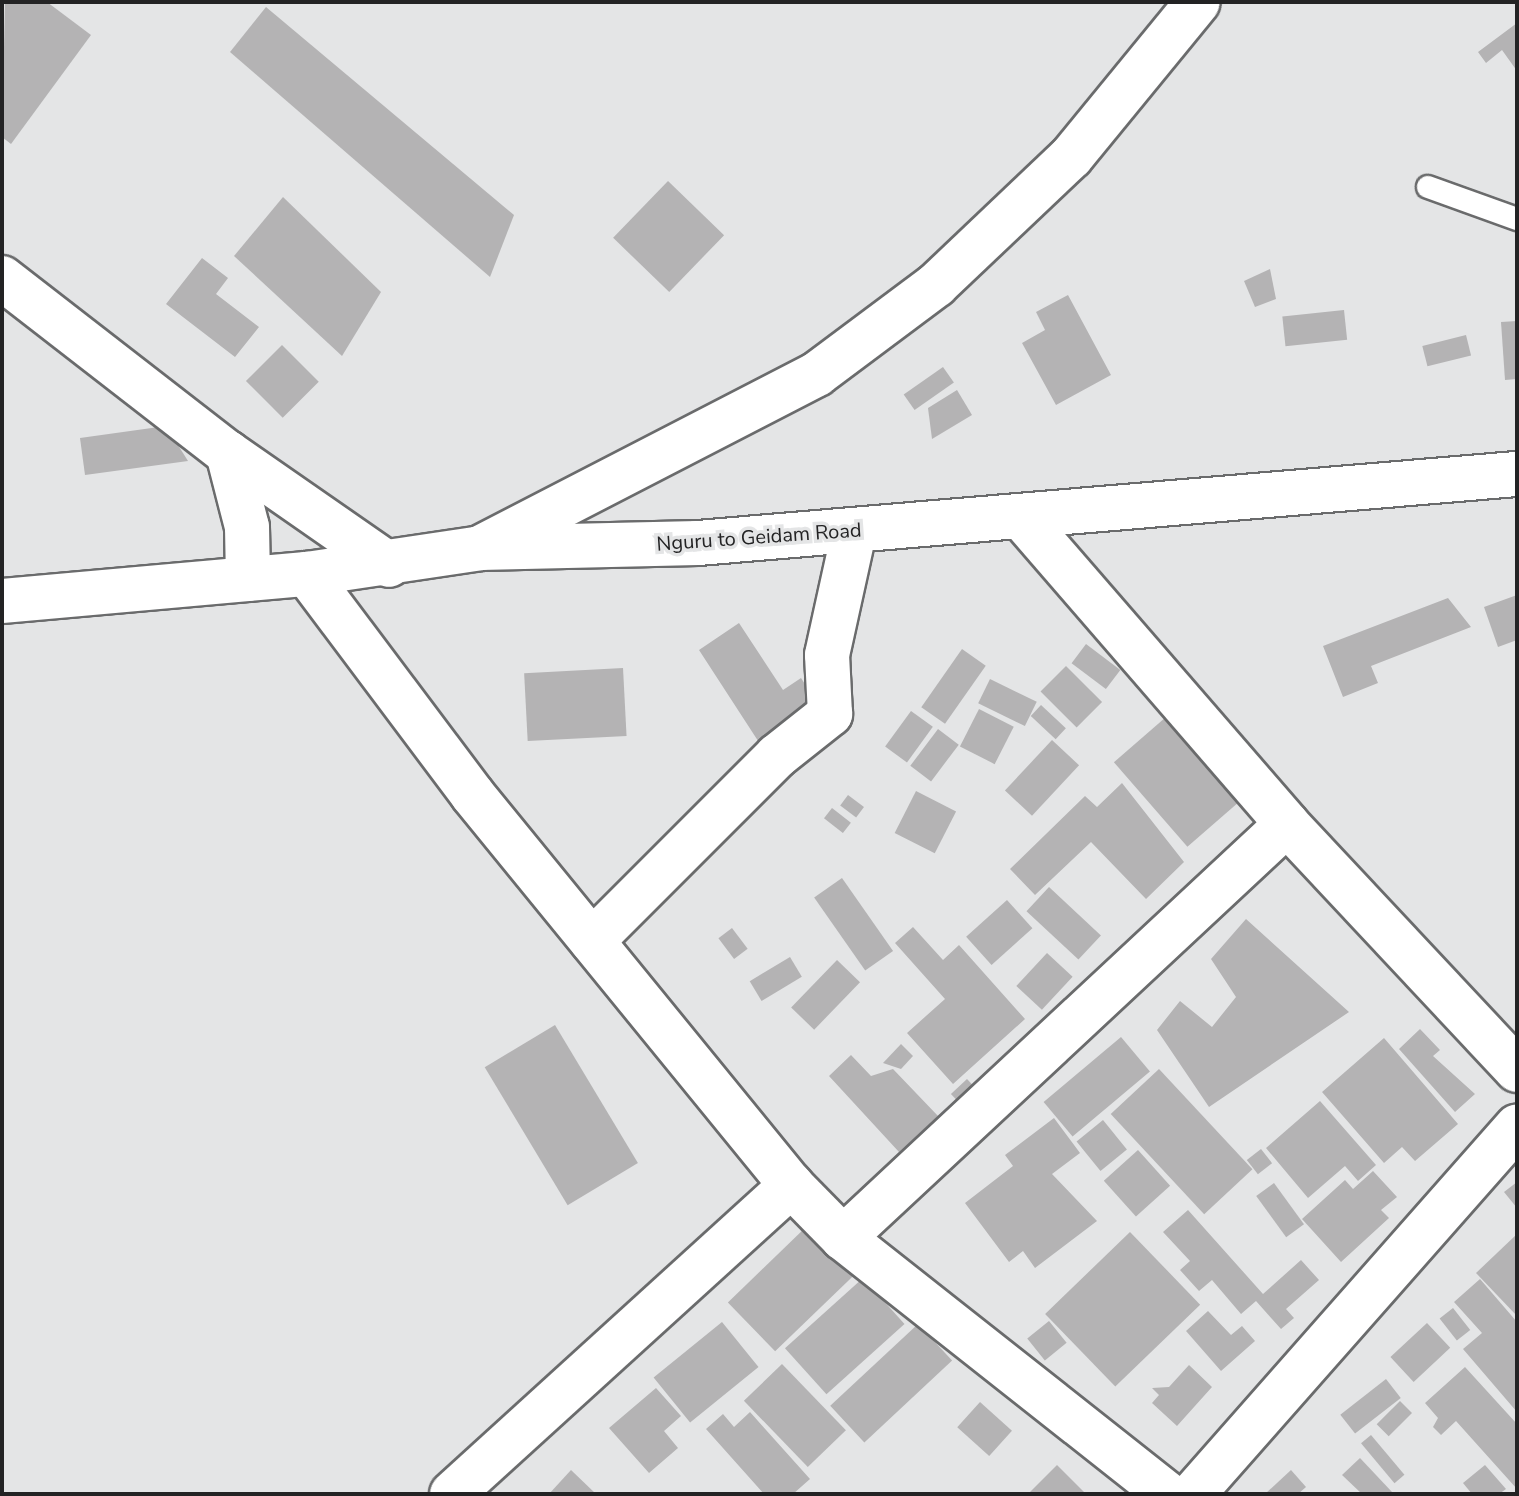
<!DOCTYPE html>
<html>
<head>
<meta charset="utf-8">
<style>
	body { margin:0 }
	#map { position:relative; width:1519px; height:1496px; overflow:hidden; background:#e4e5e6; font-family:"Nunito Sans",sans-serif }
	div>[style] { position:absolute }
	.building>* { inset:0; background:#b4b3b4; transform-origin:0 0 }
	.roads { filter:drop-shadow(2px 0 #6a6b6c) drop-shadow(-2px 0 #6a6b6c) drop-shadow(0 2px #6a6b6c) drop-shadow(0 -2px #6a6b6c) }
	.lane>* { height:22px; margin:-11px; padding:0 11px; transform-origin:11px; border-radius:11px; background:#fff }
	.street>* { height:44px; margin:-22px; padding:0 22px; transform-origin:22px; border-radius:22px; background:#fff }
	.secondary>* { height:44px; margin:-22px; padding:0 22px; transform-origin:22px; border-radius:22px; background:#fff }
	.primary>* { height:44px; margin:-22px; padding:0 22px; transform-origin:22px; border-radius:22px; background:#fff }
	span { translate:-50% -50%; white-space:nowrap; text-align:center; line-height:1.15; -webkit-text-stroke:7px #e4e5e6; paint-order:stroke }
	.street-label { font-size:20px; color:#232324 }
	.frame { position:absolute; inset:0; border:4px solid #232324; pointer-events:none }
</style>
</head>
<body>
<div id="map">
	<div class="building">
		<i style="clip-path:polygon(5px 2px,47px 2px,91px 35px,11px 144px,2px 137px)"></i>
		<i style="clip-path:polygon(266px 7px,514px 215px,490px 277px,230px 52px)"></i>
		<i style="clip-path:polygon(1517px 23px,1517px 71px,1502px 50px,1486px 63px,1478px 52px)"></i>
		<i style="left:668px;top:181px;width:78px;height:79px;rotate:44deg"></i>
		<i style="clip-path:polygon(283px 197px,381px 292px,342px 356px,234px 256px)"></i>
		<i style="clip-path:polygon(202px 258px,228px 278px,216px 294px,259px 327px,235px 357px,166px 304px)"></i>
		<i style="clip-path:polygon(1270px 269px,1276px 299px,1255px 307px,1244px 281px)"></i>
		<i style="clip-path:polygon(1068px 295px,1111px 375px,1056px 405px,1022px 343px,1045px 330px,1036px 312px)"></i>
		<i style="left:1344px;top:310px;width:30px;height:62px;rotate:84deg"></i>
		<i style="clip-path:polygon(1517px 321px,1517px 379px,1505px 380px,1501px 322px)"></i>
		<i style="left:1466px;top:335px;width:21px;height:45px;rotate:76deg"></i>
		<i style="left:282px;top:345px;width:52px;height:51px;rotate:45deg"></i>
		<i style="left:943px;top:367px;width:19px;height:48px;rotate:55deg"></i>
		<i style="clip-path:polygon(957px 390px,972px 415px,932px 439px,928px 408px)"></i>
		<i style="clip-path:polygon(166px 426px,188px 461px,85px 475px,80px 438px)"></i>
		<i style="clip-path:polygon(1517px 595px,1517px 640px,1498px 647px,1484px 607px)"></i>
		<i style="clip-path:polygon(1448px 598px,1471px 627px,1371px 666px,1378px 683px,1343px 697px,1323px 646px)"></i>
		<i style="clip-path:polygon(739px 623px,783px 690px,801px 678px,821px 709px,762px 747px,699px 650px)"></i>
		<i style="left:1086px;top:644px;width:43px;height:24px;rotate:37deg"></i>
		<i style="left:962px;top:649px;width:29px;height:71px;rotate:35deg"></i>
		<i style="left:1066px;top:666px;width:51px;height:36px;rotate:45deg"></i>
		<i style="left:623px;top:668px;width:68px;height:99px;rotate:87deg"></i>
		<i style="left:990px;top:679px;width:52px;height:27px;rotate:26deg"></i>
		<i style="left:1041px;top:705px;width:34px;height:15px;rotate:43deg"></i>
		<i style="left:979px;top:709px;width:39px;height:42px;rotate:27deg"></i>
		<i style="left:911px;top:711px;width:27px;height:44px;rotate:36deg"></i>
		<i style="left:1166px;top:717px;width:112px;height:69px;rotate:49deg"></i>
		<i style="left:938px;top:729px;width:26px;height:46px;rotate:37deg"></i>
		<i style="left:1052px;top:740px;width:37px;height:69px;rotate:43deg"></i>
		<i style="clip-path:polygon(1122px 783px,1184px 862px,1146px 899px,1091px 842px,1035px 895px,1010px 869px,1085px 796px,1097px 807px)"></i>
		<i style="left:916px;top:791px;width:45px;height:47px;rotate:27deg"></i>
		<i style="left:848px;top:795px;width:20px;height:13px;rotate:37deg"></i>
		<i style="left:832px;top:808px;width:24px;height:13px;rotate:38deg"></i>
		<i style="left:842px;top:878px;width:89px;height:34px;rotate:55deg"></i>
		<i style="left:1049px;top:887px;width:71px;height:33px;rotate:43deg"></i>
		<i style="left:1007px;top:900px;width:38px;height:55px;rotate:48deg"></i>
		<i style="clip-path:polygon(1246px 919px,1349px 1012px,1209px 1107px,1157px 1030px,1180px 1001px,1212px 1027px,1236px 997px,1211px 959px)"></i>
		<i style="clip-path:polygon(913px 927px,943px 960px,959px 945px,1025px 1019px,953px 1084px,907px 1033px,945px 999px,895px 943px)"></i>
		<i style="left:732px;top:928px;width:26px;height:17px;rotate:53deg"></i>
		<i style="left:1047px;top:953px;width:35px;height:45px;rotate:43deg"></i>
		<i style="left:790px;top:957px;width:23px;height:47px;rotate:59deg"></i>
		<i style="left:837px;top:960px;width:32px;height:66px;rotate:44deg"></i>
		<i style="left:555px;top:1025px;width:161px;height:82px;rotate:59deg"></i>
		<i style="clip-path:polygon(1420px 1029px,1440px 1050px,1433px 1056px,1475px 1094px,1455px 1112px,1399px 1049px)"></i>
		<i style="left:1121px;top:1037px;width:45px;height:101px;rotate:50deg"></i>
		<i style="clip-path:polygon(1384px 1038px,1458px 1124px,1415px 1161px,1402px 1147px,1384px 1163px,1322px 1092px)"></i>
		<i style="clip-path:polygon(901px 1044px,913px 1056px,901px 1069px,883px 1063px)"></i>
		<i style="clip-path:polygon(851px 1055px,871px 1076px,893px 1069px,938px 1116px,899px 1152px,829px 1076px)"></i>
		<i style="left:1159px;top:1069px;width:137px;height:66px;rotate:47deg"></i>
		<i style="left:967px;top:1079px;width:21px;height:22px;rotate:47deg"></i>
		<i style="clip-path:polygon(1320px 1101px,1376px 1165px,1358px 1181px,1345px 1166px,1308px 1198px,1266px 1148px)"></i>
		<i style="clip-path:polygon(1054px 1118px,1080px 1153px,1052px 1174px,1097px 1221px,1035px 1268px,1023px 1251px,1009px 1262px,965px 1203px,1013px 1166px,1005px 1155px)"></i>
		<i style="left:1103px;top:1120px;width:38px;height:34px;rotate:51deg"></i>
		<i style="left:1261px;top:1149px;width:18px;height:18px;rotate:52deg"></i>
		<i style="left:1138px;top:1150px;width:48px;height:46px;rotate:48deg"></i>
		<i style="clip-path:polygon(1373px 1171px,1397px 1197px,1381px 1210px,1389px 1218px,1341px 1262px,1302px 1219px,1345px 1180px,1353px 1189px)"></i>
		<i style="clip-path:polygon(1517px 1182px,1517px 1208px,1504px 1192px)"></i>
		<i style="left:1274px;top:1183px;width:51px;height:22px;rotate:54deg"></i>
		<i style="clip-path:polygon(1188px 1210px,1263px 1294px,1301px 1260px,1319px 1280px,1286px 1309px,1294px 1318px,1281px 1329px,1256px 1301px,1241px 1314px,1212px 1280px,1199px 1291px,1180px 1270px,1190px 1261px,1163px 1232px)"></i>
		<i style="left:807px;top:1226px;width:68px;height:110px;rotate:46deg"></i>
		<i style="left:1130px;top:1232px;width:101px;height:118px;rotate:46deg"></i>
		<i style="clip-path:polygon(1517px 1234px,1517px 1316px,1476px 1273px)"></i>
		<i style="left:863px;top:1278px;width:62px;height:105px;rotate:48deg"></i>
		<i style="clip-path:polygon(1480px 1279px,1517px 1322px,1517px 1412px,1463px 1349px,1482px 1333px,1454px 1302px)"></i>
		<i style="left:1453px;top:1308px;width:28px;height:17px;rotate:52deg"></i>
		<i style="clip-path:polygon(1208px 1311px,1231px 1335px,1242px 1326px,1255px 1341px,1221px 1371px,1186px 1331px)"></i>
		<i style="left:1049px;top:1321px;width:28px;height:28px;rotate:51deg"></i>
		<i style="left:722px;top:1322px;width:58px;height:88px;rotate:51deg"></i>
		<i style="left:1427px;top:1323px;width:34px;height:50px;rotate:47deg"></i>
		<i style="left:918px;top:1324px;width:50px;height:120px;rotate:47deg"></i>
		<i style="left:782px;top:1364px;width:92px;height:53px;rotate:46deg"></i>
		<i style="clip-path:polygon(1189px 1365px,1212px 1387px,1177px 1426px,1152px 1403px,1159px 1395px,1152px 1388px,1169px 1387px)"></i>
		<i style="clip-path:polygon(1465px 1367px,1517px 1424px,1517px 1489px,1456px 1421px,1441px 1435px,1433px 1427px,1438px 1418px,1425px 1403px)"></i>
		<i style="left:1386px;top:1379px;width:24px;height:58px;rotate:52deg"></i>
		<i style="clip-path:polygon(656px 1388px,681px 1416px,664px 1431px,678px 1448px,649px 1473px,609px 1428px)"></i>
		<i style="left:1400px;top:1401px;width:17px;height:33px;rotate:45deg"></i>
		<i style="left:980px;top:1402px;width:43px;height:34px;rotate:42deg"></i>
		<i style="clip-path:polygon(750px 1412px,810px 1479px,793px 1494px,764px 1494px,706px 1429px,723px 1414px,734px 1427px)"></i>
		<i style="left:1371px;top:1435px;width:52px;height:13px;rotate:50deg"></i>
		<i style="clip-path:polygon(1360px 1458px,1392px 1492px,1390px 1494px,1362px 1494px,1342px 1475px)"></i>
		<i style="clip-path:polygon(1057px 1465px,1086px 1494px,1028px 1494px)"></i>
		<i style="clip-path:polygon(1485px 1465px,1506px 1489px,1499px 1494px,1472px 1494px,1463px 1483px)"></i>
		<i style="clip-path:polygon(571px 1470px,596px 1494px,549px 1494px)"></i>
		<i style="clip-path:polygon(1291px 1470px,1306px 1487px,1298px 1494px,1265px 1494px)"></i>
	</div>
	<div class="roads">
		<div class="lane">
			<i style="left:1428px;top:187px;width:95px;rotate:19.8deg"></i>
		</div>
		<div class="street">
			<i style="left:2px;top:278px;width:286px;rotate:37.8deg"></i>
			<i style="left:228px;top:453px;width:196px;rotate:34.8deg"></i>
			<i style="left:228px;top:453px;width:76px;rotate:75.6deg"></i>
			<i style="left:247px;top:527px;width:52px;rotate:88.9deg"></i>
			<i style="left:1023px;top:519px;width:403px;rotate:49.1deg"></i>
			<i style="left:1287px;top:824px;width:337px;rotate:46.9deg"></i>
			<i style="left:307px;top:574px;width:275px;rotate:53.1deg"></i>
			<i style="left:472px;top:794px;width:505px;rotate:50.79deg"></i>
			<i style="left:791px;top:1185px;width:74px;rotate:45.5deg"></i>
			<i style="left:843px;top:1238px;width:413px;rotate:38.3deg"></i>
			<i style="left:592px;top:941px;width:262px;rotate:-45deg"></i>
			<i style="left:777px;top:756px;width:68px;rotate:-38.4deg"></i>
			<i style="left:830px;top:714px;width:59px;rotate:-92.9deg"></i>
			<i style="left:827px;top:655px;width:126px;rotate:-77.6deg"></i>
			<i style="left:843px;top:1238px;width:607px;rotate:-43deg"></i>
			<i style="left:452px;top:1494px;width:459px;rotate:-42.3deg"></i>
			<i style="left:1193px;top:1494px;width:490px;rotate:-48.6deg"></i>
		</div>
		<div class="secondary">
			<i style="left:480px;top:548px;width:379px;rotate:-27.3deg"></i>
			<i style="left:817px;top:374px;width:149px;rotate:-36.8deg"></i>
			<i style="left:936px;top:285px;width:186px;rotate:-43.5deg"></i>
			<i style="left:1071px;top:157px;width:200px;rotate:-50.7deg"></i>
		</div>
		<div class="primary">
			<i style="left:2px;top:601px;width:306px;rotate:-5.1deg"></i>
			<i style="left:307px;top:574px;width:175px;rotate:-8.5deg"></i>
			<i style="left:480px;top:548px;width:218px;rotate:-1.3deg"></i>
			<i style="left:698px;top:543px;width:822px;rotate:-4.82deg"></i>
		</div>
	</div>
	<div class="street-label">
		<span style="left:759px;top:537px;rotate:-4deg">Nguru to Geidam Road</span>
	</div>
	<div class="frame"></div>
</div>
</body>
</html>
